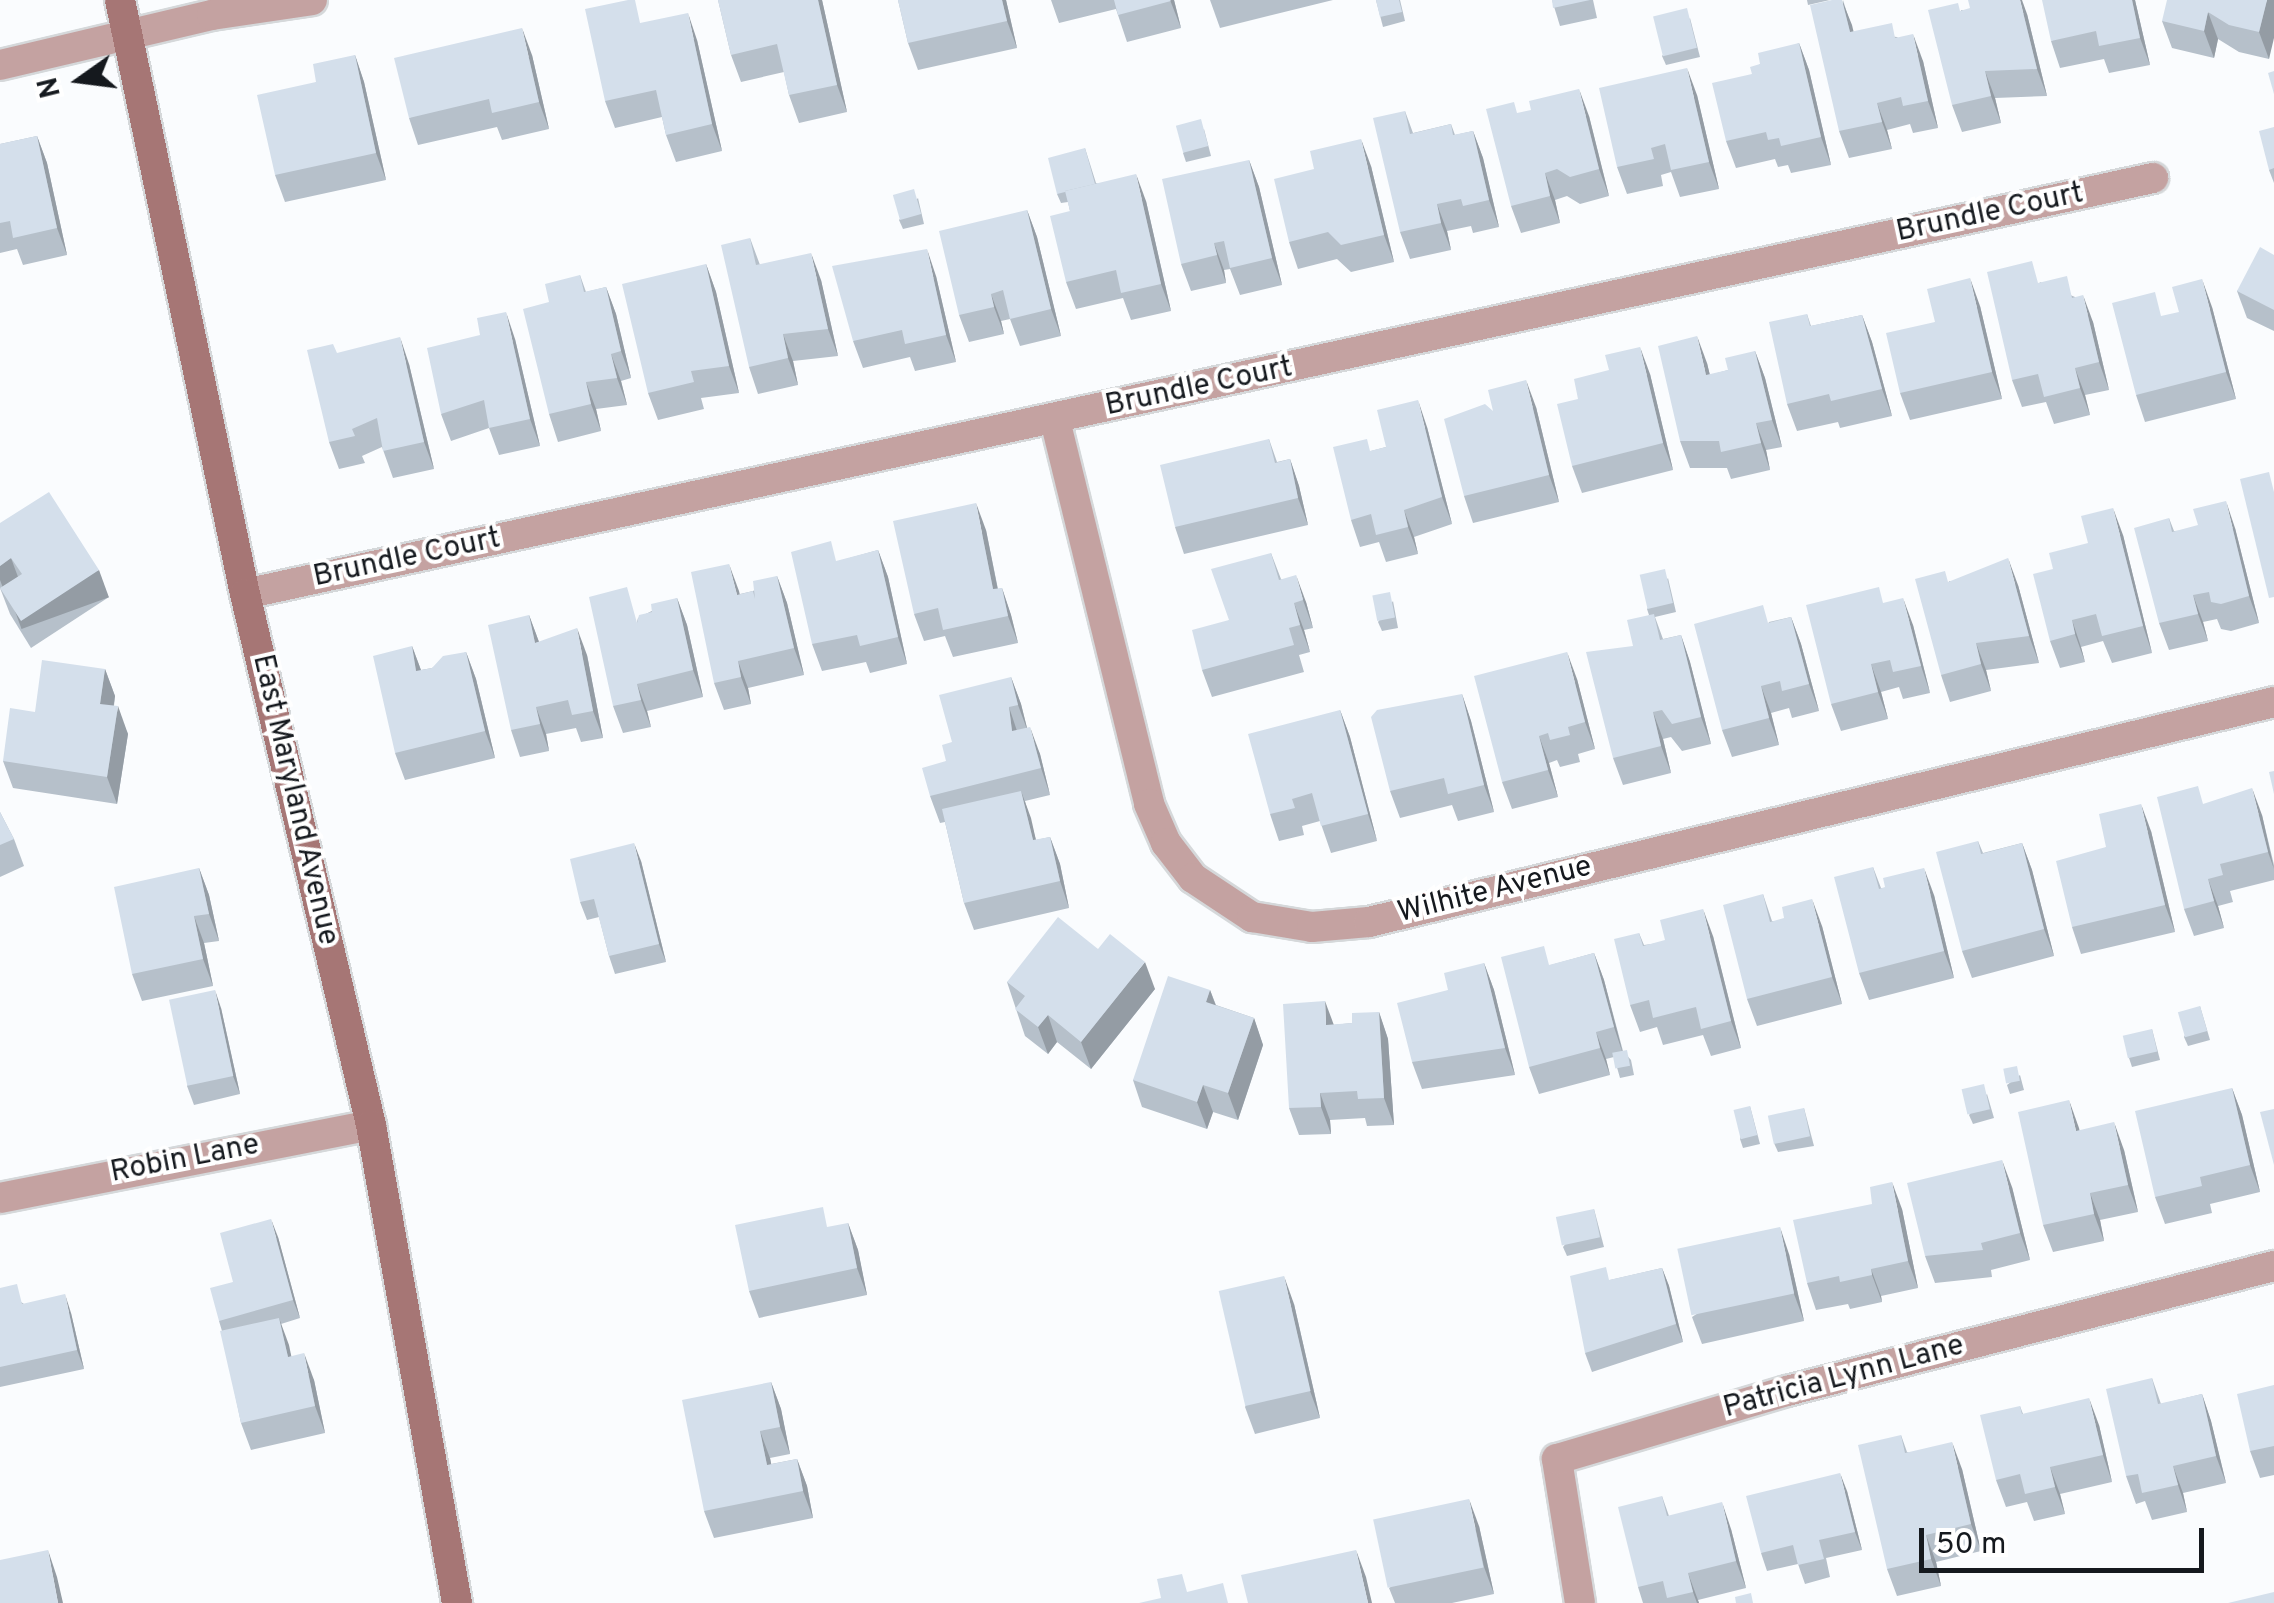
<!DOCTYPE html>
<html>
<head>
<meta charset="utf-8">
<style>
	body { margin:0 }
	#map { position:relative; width:2274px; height:1603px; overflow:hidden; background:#fafcfe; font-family:Overpass,sans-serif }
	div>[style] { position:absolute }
	.roads { filter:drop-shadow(2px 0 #d5d8da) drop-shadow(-2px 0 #d5d8da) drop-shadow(0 2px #d5d8da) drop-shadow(0 -2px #d5d8da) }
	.street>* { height:30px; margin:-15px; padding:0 15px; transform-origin:15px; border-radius:15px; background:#c4a2a1 }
	.secondary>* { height:30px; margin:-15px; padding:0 15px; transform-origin:15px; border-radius:15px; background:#a67675 }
	.wall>* { inset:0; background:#b6c0ca }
	.shaded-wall>* { inset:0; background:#949ca4; transform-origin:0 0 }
	.building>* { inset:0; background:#d4dfeb; transform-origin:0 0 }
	span { translate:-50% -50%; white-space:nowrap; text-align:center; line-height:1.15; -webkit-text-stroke:8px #fff; paint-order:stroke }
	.street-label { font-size:30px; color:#15191e }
	.north { position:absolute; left:30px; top:30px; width:100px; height:100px; -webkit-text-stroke:8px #fff; paint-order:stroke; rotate:256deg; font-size:28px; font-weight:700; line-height:40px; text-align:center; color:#15191e }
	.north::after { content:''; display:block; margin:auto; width:35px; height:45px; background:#15191e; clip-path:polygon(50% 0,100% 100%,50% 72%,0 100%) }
	.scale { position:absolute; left:1919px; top:1528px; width:285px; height:45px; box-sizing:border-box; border:5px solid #15191e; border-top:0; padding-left:12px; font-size:30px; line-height:35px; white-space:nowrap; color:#15191e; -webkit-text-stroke:8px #fff; paint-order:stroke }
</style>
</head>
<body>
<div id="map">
	<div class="roads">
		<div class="street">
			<i style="left:0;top:65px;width:218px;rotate:-13.3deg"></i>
			<i style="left:212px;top:15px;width:101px;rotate:-8.5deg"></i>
			<i style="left:1055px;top:420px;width:395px;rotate:76.2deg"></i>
			<i style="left:1149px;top:804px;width:43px;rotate:66.4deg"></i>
			<i style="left:1166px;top:843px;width:44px;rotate:52.4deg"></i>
			<i style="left:1193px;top:878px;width:71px;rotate:33.5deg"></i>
			<i style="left:1252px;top:917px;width:61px;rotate:9.5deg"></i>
			<i style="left:1312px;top:927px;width:57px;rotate:-5deg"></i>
			<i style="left:1369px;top:922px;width:931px;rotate:-13.66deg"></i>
			<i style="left:245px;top:594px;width:1953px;rotate:-12.3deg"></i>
			<i style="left:0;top:1198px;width:378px;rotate:-11.1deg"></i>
			<i style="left:1580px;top:1603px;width:146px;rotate:-99.1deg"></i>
			<i style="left:1557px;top:1459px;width:240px;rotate:-16.5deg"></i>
			<i style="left:1787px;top:1391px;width:503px;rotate:-14.4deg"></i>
		</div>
		<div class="secondary">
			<i style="left:120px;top:0;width:607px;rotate:78.12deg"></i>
			<i style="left:245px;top:594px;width:546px;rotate:76.65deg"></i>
			<i style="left:371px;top:1125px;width:486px;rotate:79.8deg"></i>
		</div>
	</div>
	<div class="wall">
		<i style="clip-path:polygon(718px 0,822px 0,847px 112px,799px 123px,789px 95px,784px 72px,741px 82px,731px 55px)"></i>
		<i style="clip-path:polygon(898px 0,1006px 0,1017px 48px,918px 70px,908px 43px)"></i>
		<i style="clip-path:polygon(1051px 0,1174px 0,1181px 28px,1127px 42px,1116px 9px,1059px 23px)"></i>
		<i style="clip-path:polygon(1210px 0,1333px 0,1220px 28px)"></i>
		<i style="clip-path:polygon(1376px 0,1400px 0,1405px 21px,1383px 27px)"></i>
		<i style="clip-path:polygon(1552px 0,1593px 0,1597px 18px,1560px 26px)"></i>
		<i style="clip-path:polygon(1807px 0,1830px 0,1808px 5px)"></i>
		<i style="clip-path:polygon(1843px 0,1853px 32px,1897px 37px,1923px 61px,1938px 128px,1913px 133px,1910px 124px,1887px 130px,1892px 149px,1849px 158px,1839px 131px)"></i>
		<i style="clip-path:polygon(2135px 0,2150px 65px,2109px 73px,2104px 59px,2060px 68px,2051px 41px)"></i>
		<i style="clip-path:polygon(2274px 0,2269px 59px,2239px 52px,2218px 39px,2214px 58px,2172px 48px,2162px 21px)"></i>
		<i style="clip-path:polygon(1961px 10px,2027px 14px,2047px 96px,1995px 98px,2001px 123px,1962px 132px,1952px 105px)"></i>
		<i style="clip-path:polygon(1690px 18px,1700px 57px,1666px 65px,1662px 56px)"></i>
		<i style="clip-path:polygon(643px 23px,697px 40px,722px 151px,676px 162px,666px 135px,662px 117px,615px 128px,605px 101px)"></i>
		<i style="clip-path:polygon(1799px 43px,1809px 70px,1831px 165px,1791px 173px,1788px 165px,1778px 167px,1775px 159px,1736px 168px,1726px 141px,1752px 74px,1760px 64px)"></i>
		<i style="clip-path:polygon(355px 55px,364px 82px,386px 180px,285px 202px,275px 175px,316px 82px)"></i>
		<i style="clip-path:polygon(532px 55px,549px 129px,502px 140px,497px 127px,418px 145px,409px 118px)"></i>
		<i style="clip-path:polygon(1697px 95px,1719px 189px,1680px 197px,1671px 172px,1661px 175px,1663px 186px,1627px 194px,1617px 167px)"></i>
		<i style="clip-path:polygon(1405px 111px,1413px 133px,1451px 124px,1455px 135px,1473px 131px,1483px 158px,1499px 227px,1473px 233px,1471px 226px,1447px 231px,1451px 250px,1410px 259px,1400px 232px)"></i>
		<i style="clip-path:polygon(1518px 113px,1589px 116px,1609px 196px,1580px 204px,1567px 196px,1555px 200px,1560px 223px,1521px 233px,1511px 206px)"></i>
		<i style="clip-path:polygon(2274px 127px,2274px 183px,2269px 170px)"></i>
		<i style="clip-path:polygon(1204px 129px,1211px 156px,1186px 162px,1183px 153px)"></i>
		<i style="clip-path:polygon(37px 136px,47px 163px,67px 255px,23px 265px,17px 249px,0 253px,0 144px)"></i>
		<i style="clip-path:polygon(1085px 148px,1096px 183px,1146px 201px,1171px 311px,1131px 320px,1123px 298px,1076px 309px,1066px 282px,1070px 211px,1068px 202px,1061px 203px,1057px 194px)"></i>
		<i style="clip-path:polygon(1249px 160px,1259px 187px,1282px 285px,1240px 295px,1230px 269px,1224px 270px,1226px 283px,1191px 291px,1181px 264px)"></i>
		<i style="clip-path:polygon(1371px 166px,1394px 262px,1351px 272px,1337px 259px,1298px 269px,1289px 242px)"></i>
		<i style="clip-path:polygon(918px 198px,924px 224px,903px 229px,899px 220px)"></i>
		<i style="clip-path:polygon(1027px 210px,1037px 237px,1061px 336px,1020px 346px,1010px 319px,1001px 321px,1004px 334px,969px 342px,959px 315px)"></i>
		<i style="clip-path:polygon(750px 238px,760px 265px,821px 280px,838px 356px,793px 361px,798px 385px,758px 394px,749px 367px)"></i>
		<i style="clip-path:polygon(2274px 255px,2274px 331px,2247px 318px,2237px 291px)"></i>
		<i style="clip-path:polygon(706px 264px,716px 292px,739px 393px,701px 398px,704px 409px,658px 420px,648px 393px)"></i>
		<i style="clip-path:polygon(580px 275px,586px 292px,606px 287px,616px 314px,631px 378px,621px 381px,627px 405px,596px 409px,601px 431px,558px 442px,549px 414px,549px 302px)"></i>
		<i style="clip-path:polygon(936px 276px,956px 362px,915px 371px,910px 357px,863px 368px,853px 341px)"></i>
		<i style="clip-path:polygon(2040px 282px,2075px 297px,2093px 322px,2109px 390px,2085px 395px,2090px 415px,2054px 424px,2046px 402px,2022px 407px,2012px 380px)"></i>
		<i style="clip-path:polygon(1980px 306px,2002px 399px,1910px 420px,1900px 393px,1935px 322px)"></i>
		<i style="clip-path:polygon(2212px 307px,2236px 399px,2145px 422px,2136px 395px)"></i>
		<i style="clip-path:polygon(1807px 314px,1811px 326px,1862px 315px,1872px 342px,1892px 416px,1840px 428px,1838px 422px,1797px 431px,1787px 404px)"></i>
		<i style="clip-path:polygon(515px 339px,540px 446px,499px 455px,489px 428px,451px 441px,441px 414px)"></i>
		<i style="clip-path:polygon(1755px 351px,1765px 378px,1782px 447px,1766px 450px,1770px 470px,1731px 479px,1727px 468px,1690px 468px,1680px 441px,1707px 363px,1710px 375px,1728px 370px)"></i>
		<i style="clip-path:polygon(337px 353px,409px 364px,434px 469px,393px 478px,382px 447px,362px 456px,365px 463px,339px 469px,329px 442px)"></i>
		<i style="clip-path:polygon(1650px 374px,1673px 470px,1582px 493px,1572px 466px,1578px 399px)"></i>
		<i style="clip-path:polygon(1536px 407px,1559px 502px,1473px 523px,1464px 496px,1493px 411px)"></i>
		<i style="clip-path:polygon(1427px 427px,1452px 524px,1414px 537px,1418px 554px,1386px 562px,1379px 542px,1360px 547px,1351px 520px,1371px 451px,1386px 447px)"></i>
		<i style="clip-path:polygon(1269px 439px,1277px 462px,1290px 459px,1299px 486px,1308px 525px,1184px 554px,1175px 527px)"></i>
		<i style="clip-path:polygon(2169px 518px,2174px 531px,2235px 528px,2259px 623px,2231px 631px,2221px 629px,2217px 619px,2203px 622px,2208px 641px,2169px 650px,2159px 623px)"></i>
		<i style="clip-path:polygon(0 523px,109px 597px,31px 648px,10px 614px,0 588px)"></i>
		<i style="clip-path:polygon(986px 530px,998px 589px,1002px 588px,1011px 615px,1018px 643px,953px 657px,945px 636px,924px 641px,914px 614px)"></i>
		<i style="clip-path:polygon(2123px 535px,2152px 653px,2112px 663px,2103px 641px,2081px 647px,2085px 662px,2060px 668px,2050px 641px,2053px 569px)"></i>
		<i style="clip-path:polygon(878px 550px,888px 577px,907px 664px,870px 673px,866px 662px,822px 671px,812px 644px,839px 561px)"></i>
		<i style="clip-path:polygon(1271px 553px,1281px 579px,1306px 602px,1313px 628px,1304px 630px,1310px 652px,1299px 655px,1304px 672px,1212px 697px,1202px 670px,1229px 620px)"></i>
		<i style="clip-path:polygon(777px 576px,787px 603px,804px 675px,748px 688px,751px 704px,724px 710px,714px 683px,740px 594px,753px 591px)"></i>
		<i style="clip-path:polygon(1668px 578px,1676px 612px,1655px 617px,1663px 639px,1681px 635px,1690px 662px,1711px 744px,1682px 751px,1671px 737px,1663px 739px,1671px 773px,1623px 785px,1613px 758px,1633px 646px,1649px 615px,1647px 609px)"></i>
		<i style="clip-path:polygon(1949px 581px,2018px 585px,2039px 663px,1986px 670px,1991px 691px,1950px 702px,1941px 675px)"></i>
		<i style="clip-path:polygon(677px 598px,687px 625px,703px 697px,647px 711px,651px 727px,623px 733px,613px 706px,638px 618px)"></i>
		<i style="clip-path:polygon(1393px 601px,1398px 628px,1382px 631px,1378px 622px)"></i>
		<i style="clip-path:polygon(1885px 603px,1913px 625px,1930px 693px,1903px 699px,1899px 687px,1881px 692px,1888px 719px,1841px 731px,1831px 704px)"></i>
		<i style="clip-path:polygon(529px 615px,539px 642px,587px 655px,603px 738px,581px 742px,576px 728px,546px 734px,549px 751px,520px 757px,511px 730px)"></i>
		<i style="clip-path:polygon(1791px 617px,1801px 644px,1819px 711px,1792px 718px,1789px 708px,1771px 713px,1779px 745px,1732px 757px,1722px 730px,1769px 622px)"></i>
		<i style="clip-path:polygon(412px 646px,421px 670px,432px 668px,466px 652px,476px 679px,495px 758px,405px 780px,395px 753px)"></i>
		<i style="clip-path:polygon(105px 669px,115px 696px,114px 706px,128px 734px,117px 804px,13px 788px,3px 761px,35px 712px)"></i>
		<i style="clip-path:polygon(1011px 677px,1021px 704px,1027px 728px,1040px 754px,1050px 795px,1025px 801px,1036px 840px,1050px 837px,1060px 864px,1069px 908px,974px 930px,964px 903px,945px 822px,940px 823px,930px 796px,946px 761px,952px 742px)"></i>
		<i style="clip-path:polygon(1577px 679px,1595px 749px,1578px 754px,1580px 762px,1560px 767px,1557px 760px,1549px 763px,1558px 797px,1512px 809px,1502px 782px)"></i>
		<i style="clip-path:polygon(1462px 694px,1471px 721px,1494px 812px,1458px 821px,1452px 805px,1400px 818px,1390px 791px)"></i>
		<i style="clip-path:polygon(1340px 710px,1350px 737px,1377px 841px,1331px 853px,1320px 821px,1302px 826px,1304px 835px,1279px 841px,1270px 814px)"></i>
		<i style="clip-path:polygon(2204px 804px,2262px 815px,2274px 865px,2274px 880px,2230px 891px,2233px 902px,2218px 906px,2224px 928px,2194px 936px,2184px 909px)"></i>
		<i style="clip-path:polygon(0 812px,14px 839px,24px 866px,0 877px)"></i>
		<i style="clip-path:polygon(2151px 831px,2175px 932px,2081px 954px,2072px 927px,2106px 847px)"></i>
		<i style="clip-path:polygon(1978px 841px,1983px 853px,2022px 843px,2032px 870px,2054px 956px,1972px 978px,1962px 951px)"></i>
		<i style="clip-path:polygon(641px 861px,666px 962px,615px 974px,609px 956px,599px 917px,587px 920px,580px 902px)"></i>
		<i style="clip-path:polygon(1873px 867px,1881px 888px,1934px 895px,1954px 978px,1869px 1000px,1859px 973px)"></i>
		<i style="clip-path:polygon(199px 868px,209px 895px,219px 941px,204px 943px,213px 986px,142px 1001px,132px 974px)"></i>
		<i style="clip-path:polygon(1763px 894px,1772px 921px,1822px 926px,1842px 1004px,1757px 1026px,1747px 999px)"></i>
		<i style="clip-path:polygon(1639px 933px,1644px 945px,1713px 936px,1741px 1048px,1711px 1056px,1703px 1035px,1663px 1045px,1657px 1027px,1640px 1032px,1630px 1005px)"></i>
		<i style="clip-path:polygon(1098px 949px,1155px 989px,1091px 1069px,1057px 1042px,1048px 1054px,1025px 1036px,1007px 982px)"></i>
		<i style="clip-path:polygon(1594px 953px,1604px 980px,1623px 1051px,1631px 1060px,1634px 1075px,1620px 1078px,1614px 1057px,1606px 1059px,1610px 1075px,1539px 1094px,1529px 1067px,1551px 965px)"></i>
		<i style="clip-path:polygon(1484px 963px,1494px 990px,1515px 1075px,1422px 1089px,1412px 1062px,1448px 990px)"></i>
		<i style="clip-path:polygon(1210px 990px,1216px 1005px,1254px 1018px,1263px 1045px,1238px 1120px,1213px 1112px,1207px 1129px,1142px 1107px,1133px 1080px)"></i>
		<i style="clip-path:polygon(2200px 1006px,2210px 1040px,2188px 1046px,2184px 1037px)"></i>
		<i style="clip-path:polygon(221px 1008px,240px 1094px,194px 1105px,187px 1086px)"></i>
		<i style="clip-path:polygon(1379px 1012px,1388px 1039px,1394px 1125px,1367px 1126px,1365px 1118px,1330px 1120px,1331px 1134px,1299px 1135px,1289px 1108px,1333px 1025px,1352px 1023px)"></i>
		<i style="clip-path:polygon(2152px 1029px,2160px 1060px,2132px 1067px,2129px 1058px)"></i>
		<i style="clip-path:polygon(2020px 1075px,2024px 1090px,2010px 1094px,2007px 1085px)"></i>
		<i style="clip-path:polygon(2232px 1088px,2242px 1115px,2260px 1192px,2210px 1204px,2212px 1213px,2165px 1224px,2155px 1197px)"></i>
		<i style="clip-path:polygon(1987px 1094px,1994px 1118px,1973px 1124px,1969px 1115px)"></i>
		<i style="clip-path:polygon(1750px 1106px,1760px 1144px,1743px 1148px,1740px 1139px)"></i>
		<i style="clip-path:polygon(1804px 1108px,1814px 1146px,1778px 1152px,1774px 1143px)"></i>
		<i style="clip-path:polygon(2080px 1130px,2124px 1150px,2138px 1212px,2100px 1220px,2104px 1241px,2053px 1252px,2043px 1225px)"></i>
		<i style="clip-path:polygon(2012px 1187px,2030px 1260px,1991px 1270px,1992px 1277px,1935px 1283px,1925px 1256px)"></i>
		<i style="clip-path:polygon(1594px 1209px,1604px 1247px,1567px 1256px,1563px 1247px)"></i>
		<i style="clip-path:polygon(1902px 1209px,1918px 1288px,1881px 1296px,1882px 1302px,1850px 1309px,1848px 1304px,1816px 1310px,1807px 1283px)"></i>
		<i style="clip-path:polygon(848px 1223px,858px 1250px,867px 1295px,759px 1318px,749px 1291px)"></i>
		<i style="clip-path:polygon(278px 1237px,300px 1318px,281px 1324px,291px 1356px,314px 1380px,325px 1433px,251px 1450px,241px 1423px,222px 1331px,219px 1321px,233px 1282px)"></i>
		<i style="clip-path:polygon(1789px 1254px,1804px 1321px,1702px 1344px,1692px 1317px)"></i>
		<i style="clip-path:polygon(1662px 1268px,1669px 1286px,1683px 1342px,1592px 1372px,1585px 1353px,1610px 1280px)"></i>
		<i style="clip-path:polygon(0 1288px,24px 1304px,71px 1313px,84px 1369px,0 1387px)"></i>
		<i style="clip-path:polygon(1294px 1304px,1320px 1418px,1255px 1434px,1245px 1407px)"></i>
		<i style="clip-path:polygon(2152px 1378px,2161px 1404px,2202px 1394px,2211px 1421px,2226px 1483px,2183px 1493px,2187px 1512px,2152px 1520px,2145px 1501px,2136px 1504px,2126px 1476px)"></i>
		<i style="clip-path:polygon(771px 1382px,781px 1409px,790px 1454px,770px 1458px,771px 1464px,797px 1459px,807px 1486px,813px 1518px,714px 1538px,704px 1511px)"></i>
		<i style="clip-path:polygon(2274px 1385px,2274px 1475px,2260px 1478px,2250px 1451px)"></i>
		<i style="clip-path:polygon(2020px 1406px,2023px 1414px,2099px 1425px,2112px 1482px,2060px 1494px,2065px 1514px,2034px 1521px,2027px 1502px,2006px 1507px,1996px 1480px)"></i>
		<i style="clip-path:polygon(1901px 1435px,1907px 1452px,1962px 1469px,1981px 1551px,1936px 1562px,1941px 1586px,1897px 1596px,1887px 1569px)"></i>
		<i style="clip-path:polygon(1847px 1491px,1862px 1550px,1826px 1558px,1830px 1577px,1805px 1584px,1798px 1564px,1767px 1571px,1761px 1553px)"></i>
		<i style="clip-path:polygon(1662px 1496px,1669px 1516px,1731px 1529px,1746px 1588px,1698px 1600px,1699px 1603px,1643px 1603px,1638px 1587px)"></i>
		<i style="clip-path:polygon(1479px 1526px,1494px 1594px,1452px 1603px,1395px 1603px,1389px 1588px)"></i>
	</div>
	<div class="shaded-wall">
		<i style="clip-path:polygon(818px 0,822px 0,847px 112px,837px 85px)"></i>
		<i style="clip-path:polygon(1002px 0,1006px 0,1017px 48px,1007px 21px)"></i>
		<i style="clip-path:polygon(1170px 0,1174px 0,1181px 28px)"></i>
		<i style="clip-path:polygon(1842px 0,1852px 25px,1860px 59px,1850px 32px)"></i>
		<i style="clip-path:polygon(2020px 0,2022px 0,2027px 14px,2047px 96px,2037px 69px)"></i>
		<i style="clip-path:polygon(2132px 0,2135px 0,2150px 65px,2140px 38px)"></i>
		<i style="clip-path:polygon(2267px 0,2274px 0,2274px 38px,2269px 59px,2259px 32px)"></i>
		<i style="clip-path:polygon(2208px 12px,2218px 39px,2214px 58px,2204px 31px)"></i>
		<i style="clip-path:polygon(688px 13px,697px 40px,722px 151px,712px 124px)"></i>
		<i style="clip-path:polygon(522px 28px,532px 55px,549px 129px,539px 102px)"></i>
		<i style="clip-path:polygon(1913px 34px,1923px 61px,1938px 128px,1928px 101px)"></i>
		<i style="clip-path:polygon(1799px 43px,1809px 70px,1831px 165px,1821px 137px)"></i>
		<i style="clip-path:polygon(355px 55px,364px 82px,386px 180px,376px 153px)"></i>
		<i style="clip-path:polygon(1687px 68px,1697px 95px,1719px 189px,1709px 162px)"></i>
		<i style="clip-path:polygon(1985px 71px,1995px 98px,2001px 123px,1991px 96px)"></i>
		<i style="clip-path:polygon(1579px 89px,1589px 116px,1609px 196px,1599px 169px)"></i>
		<i style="clip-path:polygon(1877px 103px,1887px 130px,1892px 149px,1882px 122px)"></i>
		<i style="clip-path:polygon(1473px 131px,1483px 158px,1499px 227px,1489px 200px)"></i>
		<i style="clip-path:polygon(37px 136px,47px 163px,67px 255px,57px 228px)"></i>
		<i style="clip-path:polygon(1361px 139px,1371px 166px,1394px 262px,1384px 235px)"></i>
		<i style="clip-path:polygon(1249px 160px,1259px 187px,1282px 285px,1272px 258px)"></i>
		<i style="clip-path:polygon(1545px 173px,1555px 200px,1560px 223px,1550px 196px)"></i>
		<i style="clip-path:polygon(1136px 174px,1146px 201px,1171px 311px,1161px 284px)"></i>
		<i style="clip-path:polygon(1437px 204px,1447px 231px,1451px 250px,1441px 223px)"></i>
		<i style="clip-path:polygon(1027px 210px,1037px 237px,1061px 336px,1051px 309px)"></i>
		<i style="clip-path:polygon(1214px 243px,1224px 270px,1226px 283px,1217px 255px)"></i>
		<i style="clip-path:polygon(927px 249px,936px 276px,956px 362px,946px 335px)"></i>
		<i style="clip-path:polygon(811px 253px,821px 280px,838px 356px,828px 329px)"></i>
		<i style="clip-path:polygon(706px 264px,716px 292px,739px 393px,729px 366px)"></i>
		<i style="clip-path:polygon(1970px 278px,1980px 306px,2002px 399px,1992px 372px)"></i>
		<i style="clip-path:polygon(2202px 279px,2212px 307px,2236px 399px,2226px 372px)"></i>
		<i style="clip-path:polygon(606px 287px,616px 314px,631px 378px,621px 351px)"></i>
		<i style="clip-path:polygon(991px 294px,1001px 321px,1004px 334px,994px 307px)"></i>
		<i style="clip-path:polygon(2083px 295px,2093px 322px,2109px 390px,2099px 362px)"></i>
		<i style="clip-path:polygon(506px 312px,515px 339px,540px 446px,530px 419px)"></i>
		<i style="clip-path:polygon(1862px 315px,1872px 342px,1892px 416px,1882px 389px)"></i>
		<i style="clip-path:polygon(783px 334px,793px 361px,798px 385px,788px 358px)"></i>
		<i style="clip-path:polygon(1697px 336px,1707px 363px,1716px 402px,1706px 375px)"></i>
		<i style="clip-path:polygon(400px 337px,409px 364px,434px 469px,424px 442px)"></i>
		<i style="clip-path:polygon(1640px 347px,1650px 374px,1673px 470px,1663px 443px)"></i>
		<i style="clip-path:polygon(1755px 351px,1765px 378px,1782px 447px,1772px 420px)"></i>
		<i style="clip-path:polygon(611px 354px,621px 381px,627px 405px,617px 378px)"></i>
		<i style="clip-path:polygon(2075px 368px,2085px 395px,2090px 415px,2080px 388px)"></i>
		<i style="clip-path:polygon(1526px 380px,1536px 407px,1559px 502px,1549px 475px)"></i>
		<i style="clip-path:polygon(586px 382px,596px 409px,601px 431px,591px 404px)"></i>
		<i style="clip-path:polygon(1418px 400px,1427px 427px,1452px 524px,1442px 497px)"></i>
		<i style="clip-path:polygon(1756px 423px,1766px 450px,1770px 470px,1761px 443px)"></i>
		<i style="clip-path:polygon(1290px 459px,1299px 486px,1308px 525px,1298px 498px)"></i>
		<i style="clip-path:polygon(2226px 501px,2235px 528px,2259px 623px,2249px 596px)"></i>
		<i style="clip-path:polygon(976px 503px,986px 530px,1003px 616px,993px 589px)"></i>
		<i style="clip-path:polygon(2113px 508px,2123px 535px,2152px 653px,2143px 626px)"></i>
		<i style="clip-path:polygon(1404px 510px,1414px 537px,1418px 554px,1408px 527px)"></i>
		<i style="clip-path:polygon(878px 550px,888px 577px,907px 664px,898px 637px)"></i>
		<i style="clip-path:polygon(11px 558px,21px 585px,6px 596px,0 580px,0 566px)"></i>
		<i style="clip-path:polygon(2008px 558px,2018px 585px,2039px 663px,2029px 636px)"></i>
		<i style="clip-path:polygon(729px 564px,739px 591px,746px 622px,737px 595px)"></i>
		<i style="left:99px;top:570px;width:29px;height:93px;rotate:70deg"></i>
		<i style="clip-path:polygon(1296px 575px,1306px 602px,1313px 628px,1303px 600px)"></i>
		<i style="clip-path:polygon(777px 576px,787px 603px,804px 675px,794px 648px)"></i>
		<i style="clip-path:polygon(1002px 588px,1011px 615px,1018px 643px,1008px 616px)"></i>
		<i style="clip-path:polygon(2193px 595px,2203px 622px,2208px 641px,2198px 614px)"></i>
		<i style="clip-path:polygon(677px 598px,687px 625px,703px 697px,693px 670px)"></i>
		<i style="clip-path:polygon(1903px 598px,1913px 625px,1930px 693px,1921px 666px)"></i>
		<i style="clip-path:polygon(1294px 603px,1304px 630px,1310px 652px,1300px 625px)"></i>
		<i style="clip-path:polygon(529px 615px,539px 642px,535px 643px)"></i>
		<i style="clip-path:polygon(1791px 617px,1801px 644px,1819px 711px,1809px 684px)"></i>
		<i style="clip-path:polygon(2072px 620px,2081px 647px,2085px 662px,2075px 634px)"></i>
		<i style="clip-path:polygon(577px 628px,587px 655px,603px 738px,593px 711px)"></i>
		<i style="clip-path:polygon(1681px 635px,1690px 662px,1711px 744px,1701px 717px)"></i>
		<i style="clip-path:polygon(1976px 643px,1986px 670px,1991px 691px,1981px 664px)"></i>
		<i style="clip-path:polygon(412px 646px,422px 673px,416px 671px)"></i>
		<i style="clip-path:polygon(466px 652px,476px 679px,495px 758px,485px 731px)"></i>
		<i style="clip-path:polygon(1567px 652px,1577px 679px,1595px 749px,1585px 722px)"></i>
		<i style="clip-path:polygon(738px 661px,748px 688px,751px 704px,741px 677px)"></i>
		<i style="clip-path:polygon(1871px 664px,1881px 692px,1888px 719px,1878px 692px)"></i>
		<i style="clip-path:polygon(105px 669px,115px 696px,110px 731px,100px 704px)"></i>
		<i style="clip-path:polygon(1011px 677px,1021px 704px,1028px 732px,1018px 705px)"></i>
		<i style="clip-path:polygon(637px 684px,647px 711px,651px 727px,641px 700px)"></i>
		<i style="clip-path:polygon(1761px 686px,1771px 713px,1779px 745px,1769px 718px)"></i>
		<i style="clip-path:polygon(1462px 694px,1471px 721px,1494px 812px,1484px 785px)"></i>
		<i style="clip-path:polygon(118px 706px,128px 734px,117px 804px,107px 777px)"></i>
		<i style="clip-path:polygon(536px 707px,546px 734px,549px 751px,540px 724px)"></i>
		<i style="clip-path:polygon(1009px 707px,1018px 734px,1012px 731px)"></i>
		<i style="clip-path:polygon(1340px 710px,1350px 737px,1377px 841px,1368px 814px)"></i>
		<i style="clip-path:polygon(1653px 712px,1663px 739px,1671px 773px,1661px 746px)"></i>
		<i style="clip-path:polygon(1030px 727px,1040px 754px,1050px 795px,1041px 768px)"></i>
		<i style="clip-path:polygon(1539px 736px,1549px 763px,1558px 797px,1548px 770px)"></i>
		<i style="clip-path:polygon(2252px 788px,2262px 815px,2274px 869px,2268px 852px)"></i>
		<i style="clip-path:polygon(1021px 791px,1031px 818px,1042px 867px,1033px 840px)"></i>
		<i style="clip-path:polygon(2141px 804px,2151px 831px,2175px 932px,2165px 905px)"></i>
		<i style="clip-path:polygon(1050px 837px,1060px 864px,1069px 908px,1060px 881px)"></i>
		<i style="clip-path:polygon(634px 843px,641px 861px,666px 962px,659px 944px)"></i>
		<i style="clip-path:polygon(2022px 843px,2032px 870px,2054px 956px,2044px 929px)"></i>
		<i style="clip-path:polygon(199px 868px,209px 895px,219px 941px,209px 914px)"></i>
		<i style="clip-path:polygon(1924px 868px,1934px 895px,1954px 978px,1944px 951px)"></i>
		<i style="clip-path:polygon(2208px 879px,2218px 906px,2224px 928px,2214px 901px)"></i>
		<i style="clip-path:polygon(1812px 899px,1822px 926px,1842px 1004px,1832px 977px)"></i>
		<i style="clip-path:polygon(1703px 909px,1713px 936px,1741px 1048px,1731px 1021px)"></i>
		<i style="clip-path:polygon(194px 916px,204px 943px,213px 986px,203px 959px)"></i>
		<i style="clip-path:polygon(1594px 953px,1604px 980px,1623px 1054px,1614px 1027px)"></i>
		<i style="clip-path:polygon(1145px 962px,1155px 989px,1091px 1069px,1081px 1042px)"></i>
		<i style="clip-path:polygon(1484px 963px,1494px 990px,1515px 1075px,1505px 1048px)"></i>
		<i style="clip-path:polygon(215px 990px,221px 1008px,240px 1094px,233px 1076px)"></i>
		<i style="clip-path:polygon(1210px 990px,1220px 1017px,1206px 1002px)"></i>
		<i style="clip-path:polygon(1325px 1001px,1335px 1028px,1326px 1025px)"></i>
		<i style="clip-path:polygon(1379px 1012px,1388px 1039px,1394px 1125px,1384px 1098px)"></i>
		<i style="clip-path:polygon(1048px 1015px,1057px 1042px,1048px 1054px,1038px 1027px)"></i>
		<i style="clip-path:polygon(1254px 1018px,1263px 1045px,1238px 1120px,1228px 1093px)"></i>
		<i style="clip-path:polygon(1596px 1032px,1606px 1059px,1610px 1075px,1600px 1048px)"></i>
		<i style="clip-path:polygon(1203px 1085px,1213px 1112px,1207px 1129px,1197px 1102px)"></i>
		<i style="clip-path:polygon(2232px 1088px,2242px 1115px,2260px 1192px,2250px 1165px)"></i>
		<i style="clip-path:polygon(1320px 1093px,1330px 1120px,1331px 1134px,1321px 1107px)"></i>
		<i style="clip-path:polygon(2069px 1100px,2079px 1128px,2086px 1158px,2076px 1131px)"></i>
		<i style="clip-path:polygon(2114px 1122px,2124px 1150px,2138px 1212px,2128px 1185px)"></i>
		<i style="clip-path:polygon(2002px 1160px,2012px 1187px,2030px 1260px,2020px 1233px)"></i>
		<i style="clip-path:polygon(1892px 1182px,1902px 1209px,1918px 1288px,1908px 1261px)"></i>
		<i style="clip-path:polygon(2090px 1193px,2100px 1220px,2104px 1241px,2094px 1214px)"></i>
		<i style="clip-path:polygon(271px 1219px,278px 1237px,300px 1318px,293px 1300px)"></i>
		<i style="clip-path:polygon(848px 1223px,858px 1250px,867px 1295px,857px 1268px)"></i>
		<i style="clip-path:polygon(1780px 1227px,1789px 1254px,1804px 1321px,1794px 1294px)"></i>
		<i style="clip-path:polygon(1662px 1268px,1669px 1286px,1683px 1342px,1676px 1324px)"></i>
		<i style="clip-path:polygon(1871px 1269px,1881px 1296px,1882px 1302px,1872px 1275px)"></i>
		<i style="clip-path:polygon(1284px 1276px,1294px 1304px,1320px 1418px,1310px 1391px)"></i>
		<i style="clip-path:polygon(65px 1294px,71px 1313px,84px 1369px,77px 1350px)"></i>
		<i style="clip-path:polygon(279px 1318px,289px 1345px,297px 1384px,288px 1357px)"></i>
		<i style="clip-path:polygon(304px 1353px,314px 1380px,325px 1433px,315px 1406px)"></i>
		<i style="clip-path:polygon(771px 1382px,781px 1409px,790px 1454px,780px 1427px)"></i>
		<i style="clip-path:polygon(2202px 1394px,2211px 1421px,2226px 1483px,2216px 1456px)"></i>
		<i style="clip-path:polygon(2089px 1398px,2099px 1425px,2112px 1482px,2103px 1455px)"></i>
		<i style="clip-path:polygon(760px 1431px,770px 1458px,777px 1492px,767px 1465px)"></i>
		<i style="clip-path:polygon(1952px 1442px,1962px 1469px,1981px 1551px,1971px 1524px)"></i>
		<i style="clip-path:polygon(797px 1459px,807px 1486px,813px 1518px,803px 1491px)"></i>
		<i style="clip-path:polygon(2173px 1466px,2183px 1493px,2187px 1512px,2178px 1485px)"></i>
		<i style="clip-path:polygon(2050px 1467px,2060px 1494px,2065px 1514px,2055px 1487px)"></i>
		<i style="clip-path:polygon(1840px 1473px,1847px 1491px,1862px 1550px,1855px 1532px)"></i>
		<i style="clip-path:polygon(1469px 1499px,1479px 1526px,1494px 1594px,1484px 1567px)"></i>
		<i style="clip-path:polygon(1722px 1502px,1731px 1529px,1746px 1588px,1736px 1561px)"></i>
		<i style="clip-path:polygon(1926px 1535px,1936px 1562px,1941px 1586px,1931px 1559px)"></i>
		<i style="clip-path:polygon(48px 1550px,57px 1577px,63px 1603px,58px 1603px)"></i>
		<i style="clip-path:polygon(1356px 1550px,1366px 1577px,1372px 1603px,1368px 1603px)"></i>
		<i style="clip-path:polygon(1688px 1573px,1699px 1603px,1697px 1603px,1693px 1592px)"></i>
	</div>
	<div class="building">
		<i style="clip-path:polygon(628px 0,635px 0,640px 23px,688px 13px,712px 124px,666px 135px,656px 90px,605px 101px,585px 9px)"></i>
		<i style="clip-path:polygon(718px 0,818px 0,837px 85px,789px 95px,777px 44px,731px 55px)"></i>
		<i style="clip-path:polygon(898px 0,1002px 0,1007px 21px,908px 43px)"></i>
		<i style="clip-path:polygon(1114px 0,1170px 0,1171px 1px,1118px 15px)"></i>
		<i style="clip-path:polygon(1376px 0,1399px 0,1402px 12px,1380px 17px)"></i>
		<i style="clip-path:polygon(1552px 0,1590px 0,1553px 8px)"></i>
		<i style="clip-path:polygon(1832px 0,1842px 0,1850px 32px,1892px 23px,1895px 38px,1913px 34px,1928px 101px,1903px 106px,1901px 97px,1877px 103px,1882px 122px,1839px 131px,1810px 5px)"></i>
		<i style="clip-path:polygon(1968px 0,2020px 0,2037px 69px,1985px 71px,1991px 96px,1952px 105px,1928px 10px,1958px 3px,1960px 11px,1970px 8px)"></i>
		<i style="clip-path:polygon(2042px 0,2132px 0,2140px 38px,2099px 46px,2096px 31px,2051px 41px)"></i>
		<i style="clip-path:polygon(2167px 0,2267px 0,2259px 32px,2229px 25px,2208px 12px,2204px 31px,2162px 21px)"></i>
		<i style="left:1687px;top:8px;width:41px;height:35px;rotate:76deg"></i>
		<i style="clip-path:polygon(522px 28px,539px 102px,492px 113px,489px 99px,409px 118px,394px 58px)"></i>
		<i style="clip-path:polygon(1799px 43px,1821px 137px,1781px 146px,1779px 138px,1768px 140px,1766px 132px,1726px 141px,1712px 83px,1752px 74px,1750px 67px,1760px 64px,1758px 53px)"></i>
		<i style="clip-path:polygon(355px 55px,376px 153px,275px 175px,257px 95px,316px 82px,313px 64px)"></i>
		<i style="clip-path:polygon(1687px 68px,1709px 162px,1671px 170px,1665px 144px,1651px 148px,1654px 159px,1617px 167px,1599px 88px)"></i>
		<i style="clip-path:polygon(2274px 71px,2274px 94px,2268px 73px)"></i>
		<i style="clip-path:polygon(1579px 89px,1599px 169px,1570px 177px,1557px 169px,1545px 173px,1550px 196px,1511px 206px,1486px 109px,1514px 102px,1517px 113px,1531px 110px,1529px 101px)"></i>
		<i style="clip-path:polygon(1405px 111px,1410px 134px,1451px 124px,1453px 135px,1473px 131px,1489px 200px,1463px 206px,1461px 199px,1437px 204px,1441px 223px,1400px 232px,1373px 118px)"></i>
		<i style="left:1201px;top:119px;width:28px;height:26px;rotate:75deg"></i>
		<i style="clip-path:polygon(2274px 127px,2274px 168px,2269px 170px,2259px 131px)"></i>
		<i style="clip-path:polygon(37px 136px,57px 228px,13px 238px,10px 221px,0 223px,0 144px)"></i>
		<i style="clip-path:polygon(1361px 139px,1384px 235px,1341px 245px,1328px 232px,1289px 242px,1274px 179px,1314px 169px,1310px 151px)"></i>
		<i style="clip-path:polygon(1085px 148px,1095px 184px,1065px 191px,1065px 192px,1057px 194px,1048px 158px)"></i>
		<i style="clip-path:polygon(1249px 160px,1272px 258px,1230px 268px,1224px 241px,1214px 243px,1217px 255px,1181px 264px,1162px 179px)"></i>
		<i style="clip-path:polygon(1136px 174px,1161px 284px,1121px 293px,1116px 270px,1066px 282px,1050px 216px,1070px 211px,1065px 191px)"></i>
		<i style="left:914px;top:189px;width:26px;height:22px;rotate:74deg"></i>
		<i style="clip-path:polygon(1027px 210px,1051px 309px,1010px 319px,1003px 290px,991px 294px,994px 307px,959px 315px,939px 231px)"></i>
		<i style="clip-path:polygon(750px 238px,756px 265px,811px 253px,828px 329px,783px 334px,788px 358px,749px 367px,721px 245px)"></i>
		<i style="clip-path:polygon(2260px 247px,2274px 255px,2274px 310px,2237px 291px)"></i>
		<i style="clip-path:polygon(927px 249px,946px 335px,905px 344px,902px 330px,853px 341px,832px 266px)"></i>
		<i style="clip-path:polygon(2032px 261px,2038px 283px,2067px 276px,2072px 298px,2083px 295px,2099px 362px,2075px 368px,2080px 388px,2044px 397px,2038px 374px,2012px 380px,1987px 272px)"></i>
		<i style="clip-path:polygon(706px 264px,729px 366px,691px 371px,694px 382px,648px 393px,622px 284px)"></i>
		<i style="clip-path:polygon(580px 275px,584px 292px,606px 287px,621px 351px,611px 354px,617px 378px,586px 382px,591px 404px,549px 414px,523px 309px,549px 302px,545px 284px)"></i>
		<i style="clip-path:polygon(1970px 278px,1992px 372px,1900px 393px,1886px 333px,1935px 322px,1927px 289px)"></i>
		<i style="clip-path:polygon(2202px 279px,2226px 372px,2136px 395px,2112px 303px,2155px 292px,2161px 316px,2179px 312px,2172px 287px)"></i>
		<i style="clip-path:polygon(506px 312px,530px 419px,489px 428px,484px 400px,441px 414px,427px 348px,480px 335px,477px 318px)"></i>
		<i style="clip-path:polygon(1807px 314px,1810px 326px,1862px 315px,1882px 389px,1831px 401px,1829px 394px,1787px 404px,1769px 322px)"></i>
		<i style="clip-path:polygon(1697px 336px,1706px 375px,1728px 370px,1725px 358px,1755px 351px,1772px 420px,1756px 423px,1761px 443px,1721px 452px,1719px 441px,1680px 441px,1658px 346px)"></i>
		<i style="clip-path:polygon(400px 337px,424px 442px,383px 451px,377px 418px,352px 429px,355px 436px,329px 442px,307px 350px,333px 344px,337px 353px)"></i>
		<i style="clip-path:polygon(1640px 347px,1663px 443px,1572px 466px,1557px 404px,1578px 399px,1574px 379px,1609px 370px,1605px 355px)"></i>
		<i style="clip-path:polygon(1526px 380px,1549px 475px,1464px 496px,1444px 419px,1485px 404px,1493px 411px,1488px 390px)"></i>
		<i style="clip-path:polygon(1418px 400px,1442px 497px,1404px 510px,1408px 527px,1376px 535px,1371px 514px,1351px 520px,1333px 447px,1367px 439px,1370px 451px,1386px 447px,1377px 410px)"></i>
		<i style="clip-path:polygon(1269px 439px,1275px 463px,1290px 459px,1298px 498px,1175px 527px,1160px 465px)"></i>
		<i style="clip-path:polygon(2269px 472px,2274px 492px,2274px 597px,2269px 598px,2240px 479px)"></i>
		<i style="clip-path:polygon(49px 492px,99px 570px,21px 621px,0 588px,22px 574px,11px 558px,0 566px,0 523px)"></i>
		<i style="clip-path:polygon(2226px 501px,2249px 596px,2221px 604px,2211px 602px,2209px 592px,2193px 595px,2198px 614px,2159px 623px,2134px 528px,2169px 518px,2172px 532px,2198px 525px,2193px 509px)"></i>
		<i style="clip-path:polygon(976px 503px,993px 589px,1002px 588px,1008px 616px,943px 630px,938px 608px,914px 614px,893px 521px)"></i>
		<i style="clip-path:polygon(2113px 508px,2143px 626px,2102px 636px,2096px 614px,2072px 620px,2075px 634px,2050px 641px,2033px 574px,2053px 569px,2049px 553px,2088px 543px,2081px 516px)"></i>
		<i style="clip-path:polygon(831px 541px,836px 561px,878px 550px,898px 637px,860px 646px,857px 635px,812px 644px,791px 552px)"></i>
		<i style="clip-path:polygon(1271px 553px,1279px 580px,1296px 575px,1303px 600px,1294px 603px,1300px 625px,1289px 628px,1294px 645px,1202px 670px,1192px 630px,1229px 620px,1211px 569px)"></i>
		<i style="clip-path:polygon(2008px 558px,2029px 636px,1976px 643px,1981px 664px,1941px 675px,1915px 579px,1945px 571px,1948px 582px)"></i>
		<i style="clip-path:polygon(729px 564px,737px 595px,753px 591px,755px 599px,753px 581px,777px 576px,794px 648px,738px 661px,741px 677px,714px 683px,691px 572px)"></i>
		<i style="left:1665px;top:569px;width:35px;height:26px;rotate:77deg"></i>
		<i style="clip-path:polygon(627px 587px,637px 623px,639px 615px,652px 612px,651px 604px,677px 598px,693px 670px,637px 684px,641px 700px,613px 706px,589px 597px)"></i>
		<i style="clip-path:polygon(1879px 587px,1883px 603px,1903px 598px,1921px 666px,1893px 672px,1890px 660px,1871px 664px,1878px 692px,1831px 704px,1806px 605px)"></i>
		<i style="left:1390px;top:592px;width:26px;height:18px;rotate:79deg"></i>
		<i style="clip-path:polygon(1763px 605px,1768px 623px,1791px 617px,1809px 684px,1782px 691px,1780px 681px,1761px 686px,1769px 718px,1722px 730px,1694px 624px)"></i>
		<i style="clip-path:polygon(1654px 614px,1660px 640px,1681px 635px,1701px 717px,1672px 724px,1662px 710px,1653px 712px,1661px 746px,1613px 758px,1586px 652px,1633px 646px,1627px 620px)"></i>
		<i style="clip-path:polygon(529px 615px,535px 643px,577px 628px,593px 711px,572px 715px,568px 700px,536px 707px,540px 724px,511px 730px,488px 625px)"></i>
		<i style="clip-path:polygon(412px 646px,416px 671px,432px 668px,443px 656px,466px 652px,485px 731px,395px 753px,373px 656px)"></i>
		<i style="clip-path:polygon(1567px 652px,1585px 722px,1568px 727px,1570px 735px,1550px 740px,1548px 733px,1539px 736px,1548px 770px,1502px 782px,1474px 676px)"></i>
		<i style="clip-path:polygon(42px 660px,105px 669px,100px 704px,118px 706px,107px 777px,3px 761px,10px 708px,35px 712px)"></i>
		<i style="clip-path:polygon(1011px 677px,1018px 705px,1009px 707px,1012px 731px,1030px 727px,1041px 768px,930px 796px,922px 768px,946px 761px,942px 745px,952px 742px,939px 695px)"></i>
		<i style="clip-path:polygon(1462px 694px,1484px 785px,1448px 794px,1444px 778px,1390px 791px,1371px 717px,1377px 710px)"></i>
		<i style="clip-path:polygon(1340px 710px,1368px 814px,1321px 826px,1312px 793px,1292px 799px,1295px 808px,1270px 814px,1248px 734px)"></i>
		<i style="clip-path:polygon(2274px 771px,2274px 794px,2269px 772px)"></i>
		<i style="clip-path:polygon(2198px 786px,2203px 804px,2252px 788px,2268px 852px,2220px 864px,2223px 875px,2208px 879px,2214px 901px,2184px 909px,2157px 797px)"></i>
		<i style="clip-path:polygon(1021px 791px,1033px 840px,1050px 837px,1060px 881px,964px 903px,942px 809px)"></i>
		<i style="clip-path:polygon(2141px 804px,2165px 905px,2072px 927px,2056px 861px,2106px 847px,2099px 814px)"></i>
		<i style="clip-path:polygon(0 812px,14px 839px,0 845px)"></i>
		<i style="clip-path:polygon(1978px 841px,1981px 854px,2022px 843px,2044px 929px,1962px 951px,1936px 852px)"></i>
		<i style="clip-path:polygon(634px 843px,659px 944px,609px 956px,594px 899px,580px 902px,570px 859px)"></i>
		<i style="clip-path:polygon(1873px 867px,1879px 889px,1885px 887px,1883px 878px,1924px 868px,1944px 951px,1859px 973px,1834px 877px)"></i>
		<i style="clip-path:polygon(199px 868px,209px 914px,194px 916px,203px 959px,132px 974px,114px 887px)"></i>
		<i style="clip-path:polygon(1763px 894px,1770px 922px,1784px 918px,1782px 907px,1812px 899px,1832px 977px,1747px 999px,1723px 905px)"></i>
		<i style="clip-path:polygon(1703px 909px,1731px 1021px,1701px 1029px,1696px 1007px,1653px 1018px,1649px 1000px,1630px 1005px,1614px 939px,1639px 933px,1643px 946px,1665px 940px,1660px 920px)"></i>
		<i style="clip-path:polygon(1058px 917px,1098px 949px,1110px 934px,1145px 962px,1081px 1042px,1048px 1015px,1038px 1027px,1015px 1009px,1025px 996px,1007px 982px)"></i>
		<i style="clip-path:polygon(1544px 946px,1549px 965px,1594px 953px,1614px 1027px,1596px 1032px,1600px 1048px,1529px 1067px,1501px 957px)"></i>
		<i style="clip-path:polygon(1484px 963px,1505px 1048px,1412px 1062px,1397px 1003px,1448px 990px,1444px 973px)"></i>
		<i style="clip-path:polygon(1168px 976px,1210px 990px,1206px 1002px,1254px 1018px,1228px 1093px,1203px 1085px,1197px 1102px,1133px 1080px)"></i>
		<i style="left:215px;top:990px;width:88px;height:47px;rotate:78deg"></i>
		<i style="clip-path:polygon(1325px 1001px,1326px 1025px,1352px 1023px,1352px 1013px,1379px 1012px,1384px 1098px,1358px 1099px,1357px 1091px,1320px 1093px,1321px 1107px,1289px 1108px,1283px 1004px)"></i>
		<i style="left:2200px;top:1006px;width:26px;height:23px;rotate:74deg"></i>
		<i style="left:2152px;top:1029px;width:23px;height:30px;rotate:77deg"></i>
		<i style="left:1627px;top:1050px;width:16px;height:15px;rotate:79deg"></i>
		<i style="left:2017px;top:1066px;width:15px;height:14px;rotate:79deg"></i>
		<i style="left:1984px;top:1084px;width:26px;height:23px;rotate:77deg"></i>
		<i style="clip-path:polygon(2232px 1088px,2250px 1165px,2200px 1177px,2202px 1186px,2155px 1197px,2135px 1111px)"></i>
		<i style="clip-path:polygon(2069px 1100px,2076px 1131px,2114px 1122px,2128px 1185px,2090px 1193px,2094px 1214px,2043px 1225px,2018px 1112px)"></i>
		<i style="left:1750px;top:1106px;width:30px;height:17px;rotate:76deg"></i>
		<i style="left:1804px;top:1108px;width:29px;height:37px;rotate:78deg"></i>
		<i style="clip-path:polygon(2274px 1109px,2274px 1165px,2260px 1112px)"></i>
		<i style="clip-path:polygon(2002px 1160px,2020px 1233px,1981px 1243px,1983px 1250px,1925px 1256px,1907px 1183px)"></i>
		<i style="clip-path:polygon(1892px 1182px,1908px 1261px,1871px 1269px,1872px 1275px,1840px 1282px,1839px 1276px,1807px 1283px,1793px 1220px,1872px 1204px,1870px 1187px)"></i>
		<i style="clip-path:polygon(823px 1207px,827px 1227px,848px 1223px,857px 1268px,749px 1291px,735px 1225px)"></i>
		<i style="left:1594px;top:1209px;width:29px;height:39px;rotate:78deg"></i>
		<i style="clip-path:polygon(271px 1219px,293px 1300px,219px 1321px,210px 1288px,233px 1282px,220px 1233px)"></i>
		<i style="left:1780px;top:1227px;width:68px;height:105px;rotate:78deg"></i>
		<i style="clip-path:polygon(1606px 1267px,1609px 1280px,1662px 1268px,1676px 1324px,1585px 1353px,1570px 1276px)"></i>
		<i style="left:1284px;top:1276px;width:118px;height:67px;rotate:77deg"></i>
		<i style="clip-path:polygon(17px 1284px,22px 1304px,65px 1294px,77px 1350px,0 1367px,0 1288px)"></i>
		<i style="clip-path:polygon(279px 1318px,288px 1357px,304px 1353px,315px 1406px,241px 1423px,220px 1331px)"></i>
		<i style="clip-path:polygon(2152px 1378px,2158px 1404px,2202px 1394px,2216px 1456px,2173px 1466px,2178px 1485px,2142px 1493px,2138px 1474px,2126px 1476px,2106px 1389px)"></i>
		<i style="clip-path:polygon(771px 1382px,780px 1427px,760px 1431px,767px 1465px,797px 1459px,803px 1491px,704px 1511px,682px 1400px)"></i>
		<i style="clip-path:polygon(2274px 1385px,2274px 1446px,2250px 1451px,2237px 1394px)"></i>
		<i style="clip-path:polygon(2089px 1398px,2103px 1455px,2050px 1467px,2055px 1487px,2025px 1494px,2020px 1474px,1996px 1480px,1980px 1415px,2020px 1406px,2022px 1414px)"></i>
		<i style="clip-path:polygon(1901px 1435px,1905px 1453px,1952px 1442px,1971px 1524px,1926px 1535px,1931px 1559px,1887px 1569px,1858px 1445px)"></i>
		<i style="clip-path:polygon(1840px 1473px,1855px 1532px,1819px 1540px,1824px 1559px,1798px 1565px,1793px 1545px,1761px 1553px,1746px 1496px)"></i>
		<i style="clip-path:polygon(1662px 1496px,1667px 1516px,1722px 1502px,1736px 1561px,1688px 1573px,1693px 1592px,1667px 1598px,1663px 1581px,1638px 1587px,1618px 1507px)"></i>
		<i style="left:1469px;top:1499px;width:70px;height:98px;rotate:78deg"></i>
		<i style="clip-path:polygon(48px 1550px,58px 1603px,0 1603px,0 1560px)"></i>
		<i style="clip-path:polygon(1356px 1550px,1368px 1603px,1248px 1603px,1241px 1575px)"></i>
		<i style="clip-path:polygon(1182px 1574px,1187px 1592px,1223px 1583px,1228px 1603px,1139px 1603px,1161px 1598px,1157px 1579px)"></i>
		<i style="clip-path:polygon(2274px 1592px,2274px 1603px,2228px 1603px)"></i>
		<i style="clip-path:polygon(1751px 1593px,1753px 1603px,1736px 1603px,1735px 1597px)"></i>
	</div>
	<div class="street-label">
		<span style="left:1990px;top:214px;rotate:-12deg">Brundle Court</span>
		<span style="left:1199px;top:388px;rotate:-12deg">Brundle Court</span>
		<span style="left:407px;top:559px;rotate:-12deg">Brundle Court</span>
		<span style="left:294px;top:800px;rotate:77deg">East Maryland Avenue</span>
		<span style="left:1495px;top:891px;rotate:-14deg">Wilhite Avenue</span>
		<span style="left:185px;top:1160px;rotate:-11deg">Robin Lane</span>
		<span style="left:1844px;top:1378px;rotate:-15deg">Patricia Lynn Lane</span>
	</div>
	<div class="north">N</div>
	<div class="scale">50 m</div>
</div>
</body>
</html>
